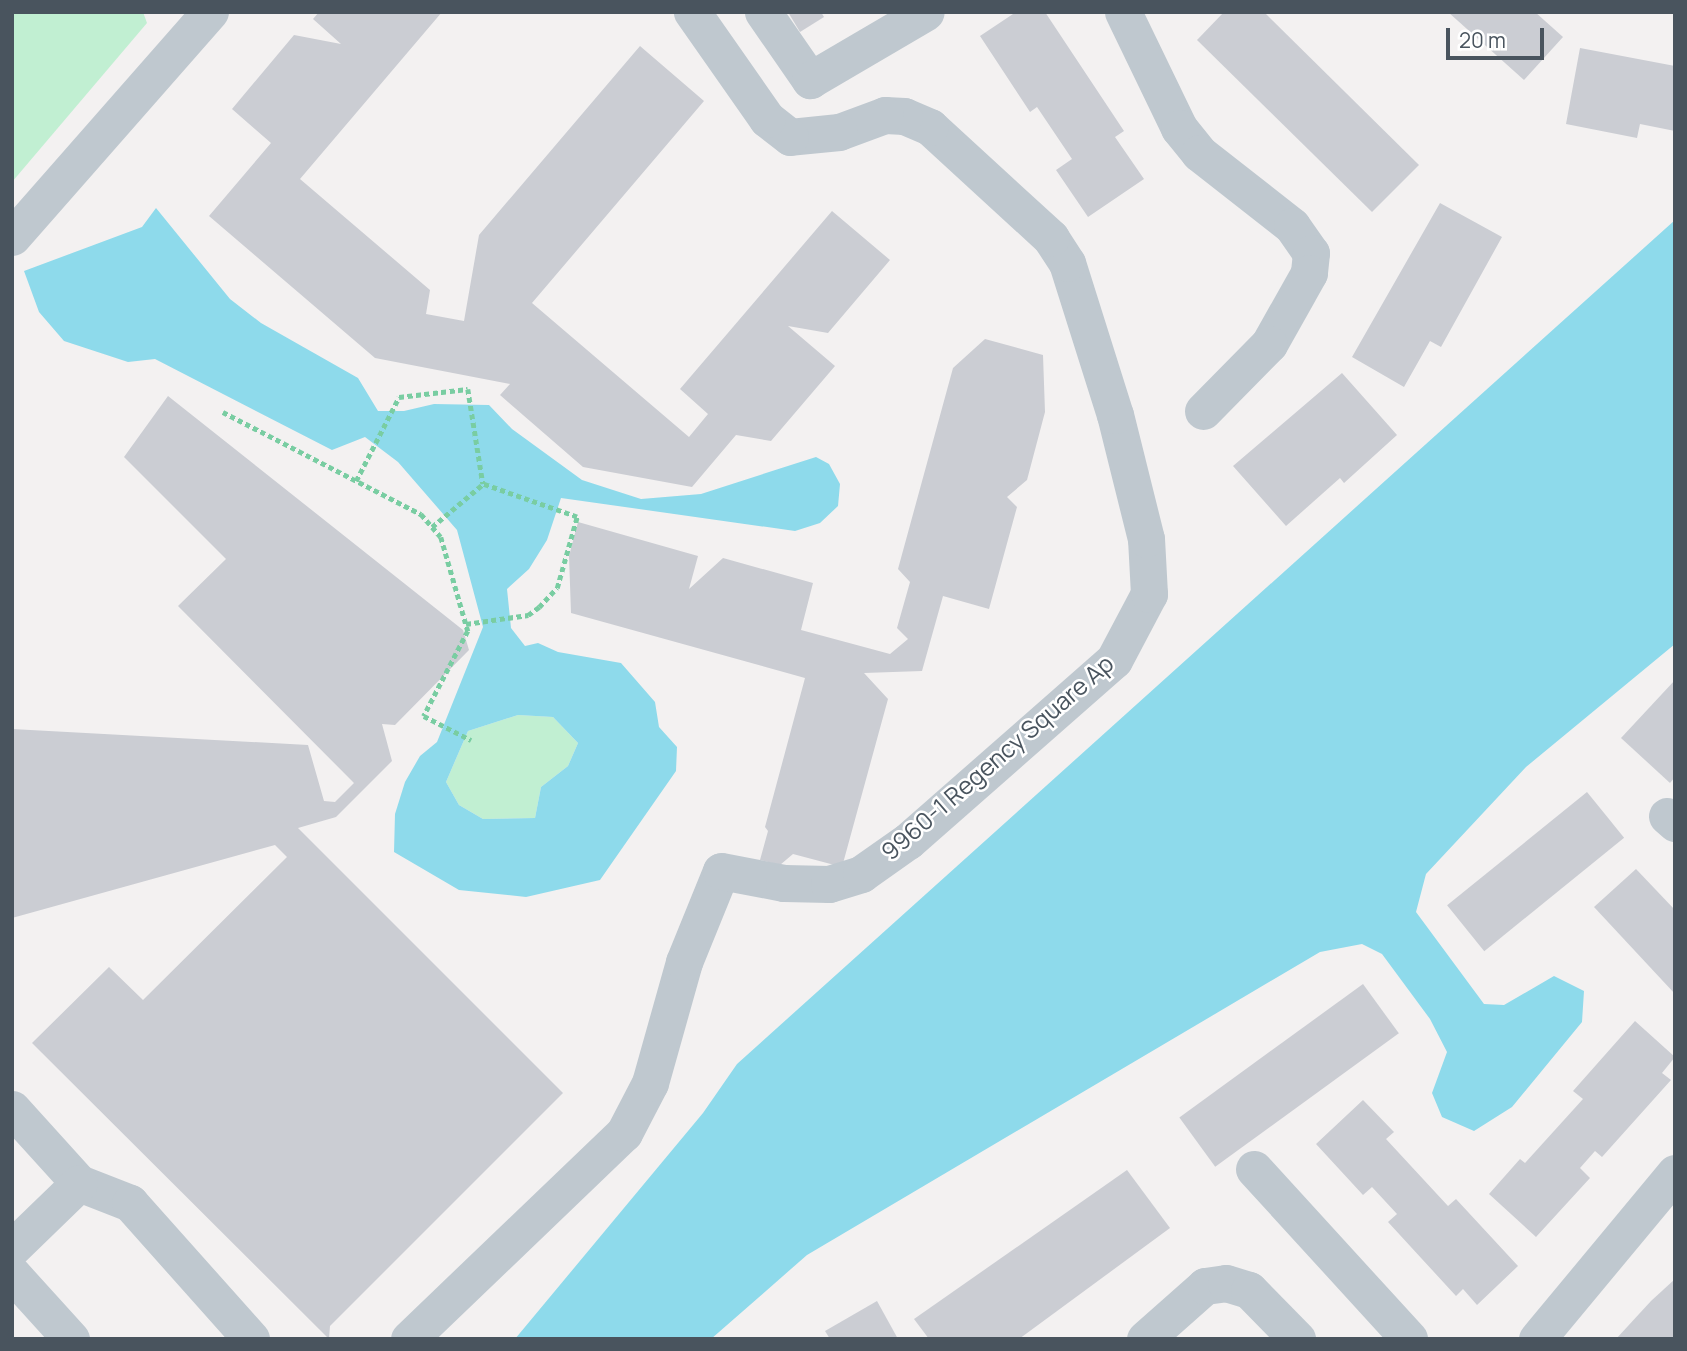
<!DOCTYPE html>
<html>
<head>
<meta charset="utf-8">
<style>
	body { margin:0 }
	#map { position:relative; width:1687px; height:1351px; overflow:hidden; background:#f3f1f1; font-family:Manrope,sans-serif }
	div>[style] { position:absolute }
	.green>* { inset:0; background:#c1efd2 }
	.water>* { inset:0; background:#8edaeb }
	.building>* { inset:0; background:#cbcdd3; transform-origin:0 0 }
	.path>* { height:4.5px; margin-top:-2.25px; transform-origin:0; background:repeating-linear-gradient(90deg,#79cda2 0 5px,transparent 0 8.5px) }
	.minor>* { height:37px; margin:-18.5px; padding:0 18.5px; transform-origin:18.5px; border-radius:18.5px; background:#bfc8cf }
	span { translate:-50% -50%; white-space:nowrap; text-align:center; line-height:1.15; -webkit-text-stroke:5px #fff; paint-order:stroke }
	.street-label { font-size:24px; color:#49545e }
	.frame { position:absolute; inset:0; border:14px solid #49545e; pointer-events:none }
	.scale { position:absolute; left:1446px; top:28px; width:98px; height:32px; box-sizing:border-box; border:4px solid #49545e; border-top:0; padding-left:9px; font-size:21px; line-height:24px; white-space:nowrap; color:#49545e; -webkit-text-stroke:5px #fff; paint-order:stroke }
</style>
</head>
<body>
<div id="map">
	<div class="green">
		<i style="clip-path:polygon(12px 12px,143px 12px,147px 23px,12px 182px)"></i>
		<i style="clip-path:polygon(518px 715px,553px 717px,578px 743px,568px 766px,541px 787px,535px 818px,483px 819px,459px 805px,446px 782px,468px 731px)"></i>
	</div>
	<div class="water">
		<i style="clip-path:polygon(evenodd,156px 208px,230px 299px,261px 323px,358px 378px,378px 411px,404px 411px,434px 404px,489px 405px,512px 429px,582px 480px,641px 499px,701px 494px,816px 457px,829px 464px,840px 484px,838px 506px,820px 523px,795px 531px,561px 498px,547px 540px,529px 569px,507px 589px,511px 628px,525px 646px,538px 643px,558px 652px,621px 663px,655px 702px,659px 727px,677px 747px,676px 771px,600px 880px,526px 897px,459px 890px,394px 852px,395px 814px,405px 782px,420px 756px,437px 742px,483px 627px,457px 530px,398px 462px,365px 437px,332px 450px,155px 359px,128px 362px,64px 341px,39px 312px,24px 271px,142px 227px,156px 208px,518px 715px,553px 717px,578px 743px,568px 766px,541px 787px,535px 818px,483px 819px,459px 805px,446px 782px,468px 731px,518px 715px)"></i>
		<i style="clip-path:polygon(1675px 220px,1675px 644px,1526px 767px,1426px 874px,1416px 912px,1484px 1004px,1504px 1005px,1554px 976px,1584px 991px,1582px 1022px,1512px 1107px,1474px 1131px,1442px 1117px,1432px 1093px,1447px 1052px,1430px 1019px,1382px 954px,1362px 944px,1320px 952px,807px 1255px,711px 1339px,515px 1339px,703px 1113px,737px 1064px)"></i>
	</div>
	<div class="building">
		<i style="clip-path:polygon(319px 12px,442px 12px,300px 179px,430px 290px,426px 314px,464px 321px,479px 235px,640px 46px,704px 101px,532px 303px,689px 437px,708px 414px,680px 389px,832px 211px,890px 260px,828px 333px,788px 326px,835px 366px,771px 441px,736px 435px,692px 487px,583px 467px,500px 395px,510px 384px,375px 358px,209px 216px,271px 143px,232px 109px,294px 35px,341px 44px,313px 19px)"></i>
		<i style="clip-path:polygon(788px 12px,821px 12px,824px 17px,800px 32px)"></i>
		<i style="clip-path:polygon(1016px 12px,1045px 12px,1124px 131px,1115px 137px,1144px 179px,1088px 217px,1056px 170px,1072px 159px,1037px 107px,1030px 112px,980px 36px)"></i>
		<i style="clip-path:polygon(1224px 12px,1264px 12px,1419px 165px,1372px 212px,1197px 40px)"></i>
		<i style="clip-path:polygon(1448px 12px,1535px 12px,1563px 37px,1524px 80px)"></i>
		<i style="clip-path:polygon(1580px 48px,1675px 66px,1675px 131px,1640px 124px,1637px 138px,1566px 124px)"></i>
		<i style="clip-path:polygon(1440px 203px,1502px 237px,1441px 347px,1430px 341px,1404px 387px,1352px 357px)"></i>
		<i style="clip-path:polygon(985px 339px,1043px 355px,1045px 412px,1027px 480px,1007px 497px,1017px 507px,989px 609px,943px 596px,922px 671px,864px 673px,888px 699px,842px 867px,793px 854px,780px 865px,760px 860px,768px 831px,765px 827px,805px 678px,571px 613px,569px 556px,578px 522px,698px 556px,689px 589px,723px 558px,813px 583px,801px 630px,890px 654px,908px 639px,897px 628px,910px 582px,898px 569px,953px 368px)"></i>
		<i style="clip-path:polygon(1342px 373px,1397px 435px,1344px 483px,1340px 478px,1286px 526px,1233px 466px)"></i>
		<i style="clip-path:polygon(168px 396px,463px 630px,469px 650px,395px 725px,382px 724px,392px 761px,336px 817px,298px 828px,563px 1093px,330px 1326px,329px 1339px,32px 1043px,109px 967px,143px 1000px,287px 857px,275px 845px,12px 918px,12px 729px,308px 745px,324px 801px,335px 802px,354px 783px,178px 606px,226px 559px,124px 457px)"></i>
		<i style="clip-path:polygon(1675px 680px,1675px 777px,1670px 783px,1621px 738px)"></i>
		<i style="left:1587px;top:792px;width:59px;height:180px;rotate:51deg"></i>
		<i style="clip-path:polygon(1636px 869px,1675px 910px,1675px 994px,1594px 907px)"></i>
		<i style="left:1363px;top:984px;width:61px;height:227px;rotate:54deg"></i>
		<i style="clip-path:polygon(1635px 1021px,1675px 1057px,1662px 1073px,1671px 1080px,1602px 1157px,1595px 1151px,1580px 1168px,1590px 1178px,1536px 1237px,1489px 1194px,1520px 1159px,1525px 1163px,1583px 1099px,1573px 1091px)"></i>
		<i style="clip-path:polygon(1363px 1100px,1394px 1132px,1386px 1139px,1448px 1206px,1456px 1199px,1518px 1266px,1477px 1305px,1463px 1289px,1456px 1296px,1388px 1222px,1397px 1214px,1372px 1187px,1363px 1195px,1316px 1144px)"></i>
		<i style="clip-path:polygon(1127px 1170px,1170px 1228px,1019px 1339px,929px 1339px,914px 1319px)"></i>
		<i style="clip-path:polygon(1675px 1279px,1675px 1339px,1616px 1339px,1651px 1301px)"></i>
		<i style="clip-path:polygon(877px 1301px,898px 1339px,830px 1339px,825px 1331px)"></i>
	</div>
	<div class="path">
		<i style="left:223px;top:412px;width:223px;rotate:27.3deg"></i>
		<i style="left:421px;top:514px;width:30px;rotate:49deg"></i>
		<i style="left:441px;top:537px;width:98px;rotate:74deg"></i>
		<i style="left:468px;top:631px;width:96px;rotate:117.4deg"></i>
		<i style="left:424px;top:716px;width:53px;rotate:27.1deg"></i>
		<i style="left:356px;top:481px;width:94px;rotate:-62.9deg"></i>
		<i style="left:399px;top:397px;width:69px;rotate:-6.6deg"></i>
		<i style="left:468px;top:389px;width:96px;rotate:81deg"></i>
		<i style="left:432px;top:527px;width:67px;rotate:-40.1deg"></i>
		<i style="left:466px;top:624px;width:63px;rotate:-8.3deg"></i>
		<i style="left:528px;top:615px;width:14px;rotate:-36deg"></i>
		<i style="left:539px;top:607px;width:26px;rotate:-47deg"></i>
		<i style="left:557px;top:588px;width:74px;rotate:-74.3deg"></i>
		<i style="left:577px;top:517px;width:100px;rotate:-160.7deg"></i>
	</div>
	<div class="minor">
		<i style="left:763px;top:12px;width:83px;rotate:55.3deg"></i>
		<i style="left:810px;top:80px;width:134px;rotate:-30.4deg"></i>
		<i style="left:1123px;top:12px;width:129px;rotate:64.2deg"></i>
		<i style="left:1179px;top:128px;width:32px;rotate:51deg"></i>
		<i style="left:1199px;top:153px;width:118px;rotate:38.1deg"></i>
		<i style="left:1292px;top:226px;width:33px;rotate:55deg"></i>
		<i style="left:1311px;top:253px;width:20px;rotate:96deg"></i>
		<i style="left:1309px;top:273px;width:81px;rotate:119.4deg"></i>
		<i style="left:1269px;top:344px;width:94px;rotate:134.6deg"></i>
		<i style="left:12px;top:237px;width:300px;rotate:-48.7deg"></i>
		<i style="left:1667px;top:816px;width:11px;rotate:41deg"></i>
		<i style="left:12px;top:1109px;width:100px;rotate:47.8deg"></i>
		<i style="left:79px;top:1183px;width:55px;rotate:21.4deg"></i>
		<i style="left:130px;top:1203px;width:182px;rotate:48.3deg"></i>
		<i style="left:1254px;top:1169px;width:230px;rotate:47.6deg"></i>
		<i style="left:12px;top:1248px;width:93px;rotate:-44.1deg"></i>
		<i style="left:12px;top:1274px;width:88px;rotate:47.8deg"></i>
		<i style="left:409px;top:1339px;width:298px;rotate:-43.8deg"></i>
		<i style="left:624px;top:1133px;width:56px;rotate:-62.5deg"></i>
		<i style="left:650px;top:1083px;width:126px;rotate:-74.3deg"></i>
		<i style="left:684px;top:962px;width:98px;rotate:-67.9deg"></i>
		<i style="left:721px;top:871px;width:64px;rotate:10.8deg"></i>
		<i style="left:784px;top:883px;width:45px;rotate:1.3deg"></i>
		<i style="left:829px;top:884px;width:34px;rotate:-17deg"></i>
		<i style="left:861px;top:874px;width:57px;rotate:-35.1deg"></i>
		<i style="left:908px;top:841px;width:274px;rotate:-41.3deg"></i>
		<i style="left:1114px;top:660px;width:75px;rotate:-62.1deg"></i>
		<i style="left:1149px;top:594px;width:55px;rotate:-93.1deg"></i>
		<i style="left:1146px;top:539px;width:128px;rotate:-104deg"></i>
		<i style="left:1115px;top:415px;width:159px;rotate:-107.5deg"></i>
		<i style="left:1067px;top:263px;width:30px;rotate:-123deg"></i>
		<i style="left:1051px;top:238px;width:164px;rotate:-137.5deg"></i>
		<i style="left:930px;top:127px;width:28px;rotate:-157deg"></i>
		<i style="left:904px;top:116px;width:19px;rotate:-177deg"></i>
		<i style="left:885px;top:115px;width:49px;rotate:159.7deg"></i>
		<i style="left:839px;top:132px;width:49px;rotate:174.2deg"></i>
		<i style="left:790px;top:137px;width:29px;rotate:-142deg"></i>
		<i style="left:767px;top:119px;width:131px;rotate:-125deg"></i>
		<i style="left:1145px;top:1339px;width:80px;rotate:-41.5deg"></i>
		<i style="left:1205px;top:1286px;width:21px;rotate:-8deg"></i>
		<i style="left:1226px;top:1283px;width:24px;rotate:17deg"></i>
		<i style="left:1249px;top:1290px;width:69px;rotate:45.6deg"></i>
		<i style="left:1537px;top:1339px;width:216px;rotate:-50.3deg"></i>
	</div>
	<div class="street-label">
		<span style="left:997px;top:757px;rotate:-41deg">9960-1 Regency Square Ap</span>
	</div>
	<div class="frame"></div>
	<div class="scale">20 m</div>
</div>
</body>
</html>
